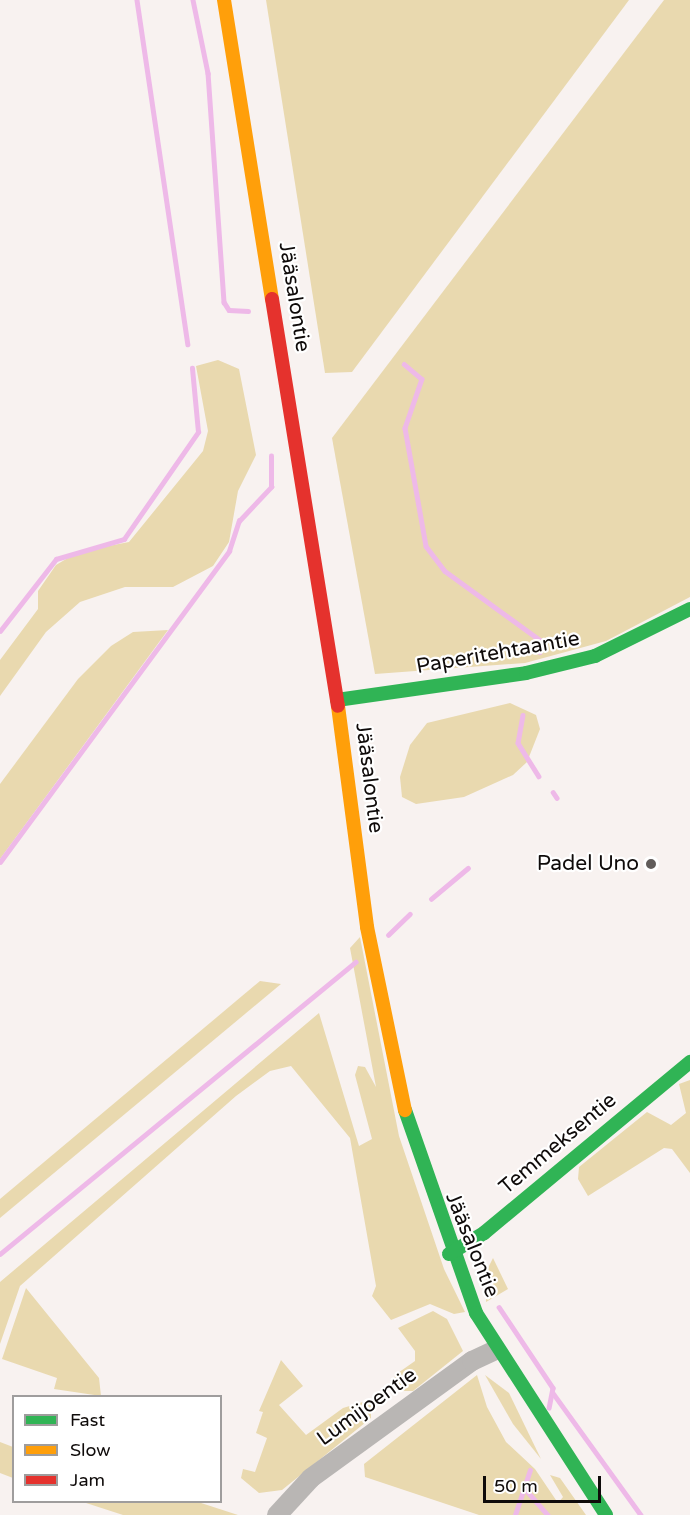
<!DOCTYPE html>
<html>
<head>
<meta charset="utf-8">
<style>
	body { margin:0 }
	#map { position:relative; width:690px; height:1515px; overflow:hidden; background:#f8f2f0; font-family:"Varela Round",sans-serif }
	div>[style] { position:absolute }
	.green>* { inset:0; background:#e9d9af }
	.stream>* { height:4.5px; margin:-2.25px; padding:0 2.25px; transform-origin:2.25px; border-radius:2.25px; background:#eeb9e8 }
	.street>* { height:20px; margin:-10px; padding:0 10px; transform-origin:10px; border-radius:10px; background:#b9b6b4 }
	.fast>* { height:14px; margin:-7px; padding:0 7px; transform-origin:7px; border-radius:7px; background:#30b455 }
	.slow>* { height:14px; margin:-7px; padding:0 7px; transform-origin:7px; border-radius:7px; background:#ff9f0a }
	.jam>* { height:14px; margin:-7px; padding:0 7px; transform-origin:7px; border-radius:7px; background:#e5322d }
	.dots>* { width:16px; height:16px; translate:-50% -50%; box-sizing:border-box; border:3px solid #fff; border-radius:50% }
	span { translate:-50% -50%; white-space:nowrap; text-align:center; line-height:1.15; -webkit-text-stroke:4.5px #fff; paint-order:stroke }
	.street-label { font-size:21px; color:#0f0b0a }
	.poi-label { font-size:21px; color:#0f0b0a }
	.right { translate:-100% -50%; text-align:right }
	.legend { position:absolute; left:12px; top:1395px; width:210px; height:108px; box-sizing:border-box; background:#fff; border:2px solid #9f9d9d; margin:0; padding:8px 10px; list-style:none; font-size:18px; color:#0f0b0a }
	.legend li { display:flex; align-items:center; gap:12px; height:30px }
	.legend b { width:30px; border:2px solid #9f9d9d }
	.scale { position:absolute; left:483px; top:1476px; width:118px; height:27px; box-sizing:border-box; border:3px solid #0f0b0a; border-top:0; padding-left:8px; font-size:18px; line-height:21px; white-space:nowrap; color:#0f0b0a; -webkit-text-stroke:4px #fff; paint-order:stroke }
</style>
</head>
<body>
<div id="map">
	<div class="green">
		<i style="clip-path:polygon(266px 0,629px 0,352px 372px,325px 373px)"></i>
		<i style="clip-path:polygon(664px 0,690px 0,690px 597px,606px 641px,525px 663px,375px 674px,332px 438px)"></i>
		<i style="clip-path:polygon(218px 360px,239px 369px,256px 455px,238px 491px,229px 542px,213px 566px,173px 587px,125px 587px,80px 602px,46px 632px,0 696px,0 660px,38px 609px,38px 591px,56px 565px,78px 552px,129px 542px,203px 451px,208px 431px,196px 366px)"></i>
		<i style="clip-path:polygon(168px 630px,0 859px,0 784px,78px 679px,111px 646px,133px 632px)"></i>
		<i style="clip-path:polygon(510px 703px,536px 715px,540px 729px,527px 762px,513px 775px,464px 797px,416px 804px,402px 797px,400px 777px,410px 745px,427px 723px)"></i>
		<i style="clip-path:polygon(360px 937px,399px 1136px,444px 1269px,465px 1312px,454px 1314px,430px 1304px,391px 1320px,372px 1296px,376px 1286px,350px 1138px,291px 1066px,270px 1071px,236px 1096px,20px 1286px,0 1344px,0 1282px,319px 1013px,359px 1146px,372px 1139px,355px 1075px,358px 1066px,365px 1067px,376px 1087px,350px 948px)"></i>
		<i style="clip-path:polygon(260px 981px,281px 984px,0 1218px,0 1199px)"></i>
		<i style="clip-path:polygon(690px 1080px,690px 1173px,672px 1149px,664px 1148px,588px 1196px,578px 1179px,579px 1167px,647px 1112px,671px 1125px,686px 1113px,679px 1084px)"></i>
		<i style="clip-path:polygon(493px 1258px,508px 1289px,486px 1302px,487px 1270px)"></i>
		<i style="clip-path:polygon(26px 1288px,99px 1378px,101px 1396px,54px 1389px,57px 1378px,2px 1359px)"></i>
		<i style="clip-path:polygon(433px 1311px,447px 1319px,463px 1351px,413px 1391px,401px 1391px,394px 1386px,395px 1375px,415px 1361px,415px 1351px,398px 1328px)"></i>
		<i style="clip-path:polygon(281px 1360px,303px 1386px,279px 1405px,306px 1435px,343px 1408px,363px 1402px,371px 1405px,371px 1418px,282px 1490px,259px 1493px,241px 1478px,243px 1469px,255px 1472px,267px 1438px,256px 1433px,263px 1412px,259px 1411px)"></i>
		<i style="clip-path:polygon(477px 1375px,487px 1407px,506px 1442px,535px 1469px,558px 1503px,563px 1497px,550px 1475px,560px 1478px,586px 1515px,479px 1515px,365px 1477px,364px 1464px)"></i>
		<i style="clip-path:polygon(485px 1375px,509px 1393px,541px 1459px,513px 1424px)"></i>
		<i style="clip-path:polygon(0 1442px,13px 1447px,13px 1478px,0 1473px)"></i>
		<i style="clip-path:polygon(83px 1502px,198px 1502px,238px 1515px,123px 1515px)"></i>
	</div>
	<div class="stream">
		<i style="left:137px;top:0;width:348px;rotate:81.6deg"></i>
		<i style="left:193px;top:0;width:75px;rotate:78.4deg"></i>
		<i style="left:208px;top:73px;width:230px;rotate:86deg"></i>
		<i style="left:224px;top:302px;width:9px;rotate:58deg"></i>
		<i style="left:229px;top:310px;width:19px;rotate:3deg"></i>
		<i style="left:404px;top:364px;width:23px;rotate:40deg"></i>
		<i style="left:422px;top:379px;width:52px;rotate:109.1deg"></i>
		<i style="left:405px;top:428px;width:120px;rotate:79.9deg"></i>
		<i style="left:426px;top:546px;width:31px;rotate:53deg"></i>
		<i style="left:445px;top:571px;width:117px;rotate:36deg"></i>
		<i style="left:540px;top:640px;width:12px;rotate:90deg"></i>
		<i style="left:0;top:631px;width:91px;rotate:-52.1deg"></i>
		<i style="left:56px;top:559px;width:71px;rotate:-16.4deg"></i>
		<i style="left:124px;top:539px;width:130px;rotate:-55.3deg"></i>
		<i style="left:198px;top:432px;width:64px;rotate:-95.4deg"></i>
		<i style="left:523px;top:715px;width:28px;rotate:100deg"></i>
		<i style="left:518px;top:743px;width:39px;rotate:58deg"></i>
		<i style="left:553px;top:792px;width:7px;rotate:56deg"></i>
		<i style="left:0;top:862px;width:386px;rotate:-53.6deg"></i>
		<i style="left:229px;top:551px;width:32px;rotate:-72deg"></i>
		<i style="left:239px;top:521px;width:47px;rotate:-46.7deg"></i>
		<i style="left:271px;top:487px;width:31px;rotate:-90deg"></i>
		<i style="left:431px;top:899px;width:48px;rotate:-40deg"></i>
		<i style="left:388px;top:935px;width:30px;rotate:-44deg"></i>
		<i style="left:0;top:1254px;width:460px;rotate:-39.4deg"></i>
		<i style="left:499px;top:1307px;width:97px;rotate:56.3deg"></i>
		<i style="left:553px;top:1388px;width:20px;rotate:101deg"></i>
		<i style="left:553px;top:1393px;width:150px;rotate:54.2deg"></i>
		<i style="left:527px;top:1491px;width:32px;rotate:49deg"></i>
		<i style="left:515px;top:1515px;width:47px;rotate:-71.6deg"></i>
	</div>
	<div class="street">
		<i style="left:277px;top:1515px;width:50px;rotate:-47.4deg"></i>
		<i style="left:311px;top:1478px;width:199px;rotate:-36deg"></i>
		<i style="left:472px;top:1361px;width:26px;rotate:-25deg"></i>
	</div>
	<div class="fast">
		<i style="left:337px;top:700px;width:191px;rotate:-8.1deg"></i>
		<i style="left:526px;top:673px;width:71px;rotate:-13.8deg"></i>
		<i style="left:595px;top:656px;width:106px;rotate:-26.3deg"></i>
		<i style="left:405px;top:1110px;width:215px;rotate:70.7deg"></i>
		<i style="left:476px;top:1313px;width:240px;rotate:57.2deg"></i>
		<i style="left:449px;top:1254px;width:41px;rotate:-31deg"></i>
		<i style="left:484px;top:1233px;width:268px;rotate:-39.7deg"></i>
	</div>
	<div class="slow">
		<i style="left:224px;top:0;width:303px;rotate:80.9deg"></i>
		<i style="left:338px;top:706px;width:223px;rotate:82.5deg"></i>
		<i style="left:367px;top:927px;width:187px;rotate:78.3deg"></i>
	</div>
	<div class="jam">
		<i style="left:272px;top:299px;width:412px;rotate:80.8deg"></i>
	</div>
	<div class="dots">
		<i style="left:651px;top:864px;background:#615c5a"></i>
	</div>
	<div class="street-label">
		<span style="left:294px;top:297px;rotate:81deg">Jääsalontie</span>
		<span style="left:498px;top:653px;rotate:-10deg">Paperitehtaantie</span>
		<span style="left:369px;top:778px;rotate:83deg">Jääsalontie</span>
		<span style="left:558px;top:1144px;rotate:-40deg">Temmeksentie</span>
		<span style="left:472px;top:1245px;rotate:68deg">Jääsalontie</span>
		<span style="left:367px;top:1407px;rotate:-36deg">Lumijoentie</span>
	</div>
	<div class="poi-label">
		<span class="right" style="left:639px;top:864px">Padel Uno</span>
	</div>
	<ul class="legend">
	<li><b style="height:8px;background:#30b455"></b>Fast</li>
	<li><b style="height:8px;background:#ff9f0a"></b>Slow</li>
	<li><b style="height:8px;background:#e5322d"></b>Jam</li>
	</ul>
	<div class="scale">50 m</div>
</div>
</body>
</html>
